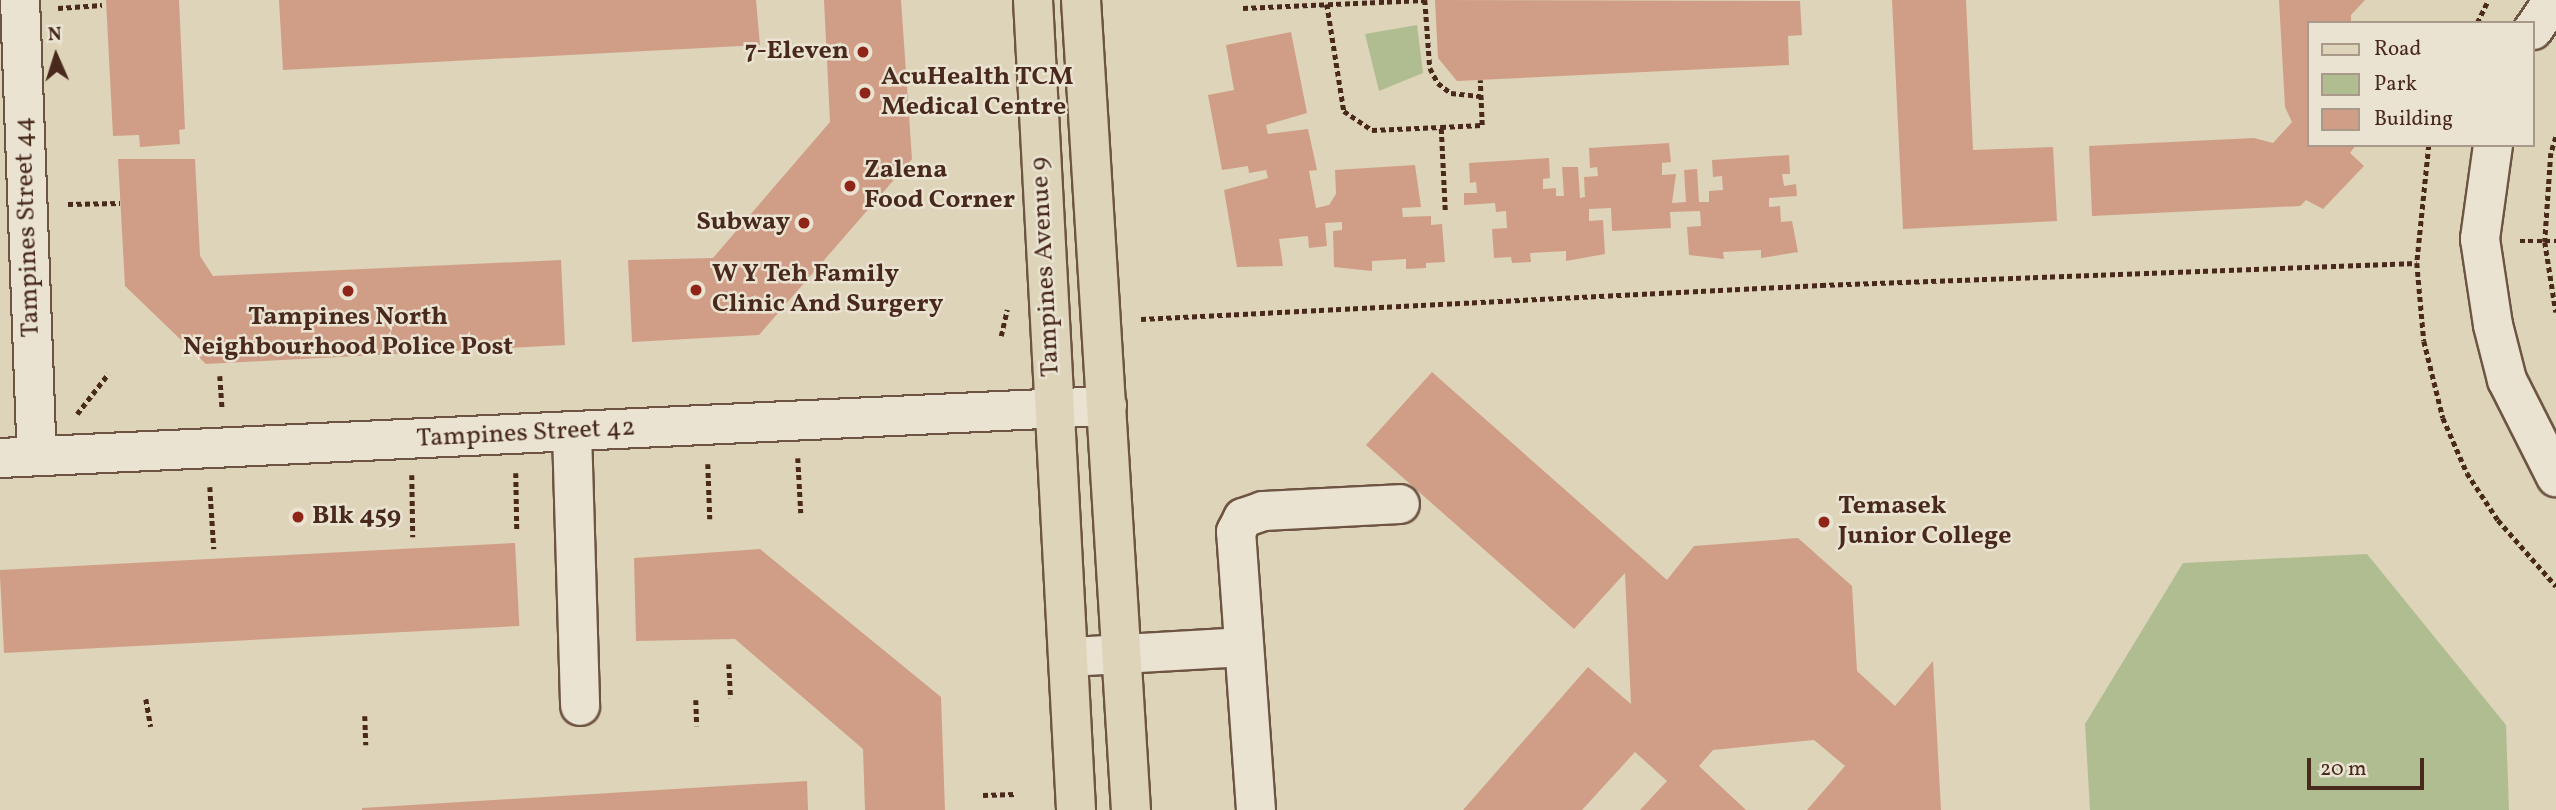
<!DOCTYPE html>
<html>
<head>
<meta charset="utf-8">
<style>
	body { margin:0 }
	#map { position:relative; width:2556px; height:810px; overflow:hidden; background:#ded4b9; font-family:Vollkorn,serif }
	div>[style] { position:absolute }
	.green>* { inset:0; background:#afbd91 }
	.building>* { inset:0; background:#d09e86; transform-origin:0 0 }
	.path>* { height:4.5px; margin-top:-2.25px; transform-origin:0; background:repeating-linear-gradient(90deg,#48291b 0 5px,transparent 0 8.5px) }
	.roads { filter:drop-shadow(2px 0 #6e5442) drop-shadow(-2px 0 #6e5442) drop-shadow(0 2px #6e5442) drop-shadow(0 -2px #6e5442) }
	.minor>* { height:38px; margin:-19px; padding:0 19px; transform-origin:19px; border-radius:19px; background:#eae3d2 }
	.major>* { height:38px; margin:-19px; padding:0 19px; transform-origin:19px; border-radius:19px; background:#ded4b9 }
	.dots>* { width:19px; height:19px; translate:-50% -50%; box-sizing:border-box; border:4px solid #eae3d2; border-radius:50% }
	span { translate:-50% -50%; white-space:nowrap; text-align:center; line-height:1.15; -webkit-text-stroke:5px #eae3d2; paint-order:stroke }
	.poi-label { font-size:26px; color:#48291b; font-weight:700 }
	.right { translate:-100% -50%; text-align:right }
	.left { translate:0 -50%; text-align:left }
	.street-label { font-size:26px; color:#48291b }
	.legend { position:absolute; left:2307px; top:21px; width:228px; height:126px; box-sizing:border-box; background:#eae3d2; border:2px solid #a99989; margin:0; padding:9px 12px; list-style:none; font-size:21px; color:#48291b }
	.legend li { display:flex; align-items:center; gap:14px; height:35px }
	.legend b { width:35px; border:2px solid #a99989 }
	.north { position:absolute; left:21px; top:21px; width:70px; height:70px; -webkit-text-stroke:5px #eae3d2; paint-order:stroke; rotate:357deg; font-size:19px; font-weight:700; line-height:28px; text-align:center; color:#48291b }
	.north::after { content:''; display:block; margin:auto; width:24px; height:32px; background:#48291b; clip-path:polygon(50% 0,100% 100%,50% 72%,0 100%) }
	.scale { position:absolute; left:2307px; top:758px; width:117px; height:32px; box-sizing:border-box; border:4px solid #48291b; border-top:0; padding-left:9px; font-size:21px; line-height:24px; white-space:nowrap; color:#48291b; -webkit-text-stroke:5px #eae3d2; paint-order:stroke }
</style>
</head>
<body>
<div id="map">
	<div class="green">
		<i style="clip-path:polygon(1417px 25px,1423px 73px,1379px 91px,1365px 34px)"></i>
		<i style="clip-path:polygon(2367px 554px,2506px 725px,2509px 810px,2090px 810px,2085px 724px,2183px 563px)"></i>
	</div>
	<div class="building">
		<i style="clip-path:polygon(106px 0,179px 0,185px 129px,179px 130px,180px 144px,140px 147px,139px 135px,113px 136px)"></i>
		<i style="clip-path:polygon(279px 0,756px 0,760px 45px,283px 70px)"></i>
		<i style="clip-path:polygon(824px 0,901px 0,912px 159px,759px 335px,632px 342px,628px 260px,713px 258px,830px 122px)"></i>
		<i style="clip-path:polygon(1435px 0,1800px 1px,1802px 35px,1788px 36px,1789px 65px,1457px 81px,1438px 58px)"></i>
		<i style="clip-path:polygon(1892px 0,1966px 0,1973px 150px,2053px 147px,2057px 221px,1903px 229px)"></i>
		<i style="clip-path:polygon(2279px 0,2365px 0,2351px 15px,2351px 23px,2309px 23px,2309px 145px,2356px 145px,2350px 153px,2364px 166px,2323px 209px,2306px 200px,2300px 206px,2092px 216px,2089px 146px,2254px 138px,2273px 143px,2292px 122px,2285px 107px)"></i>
		<i style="clip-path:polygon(1291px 32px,1307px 113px,1266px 125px,1268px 134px,1308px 129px,1317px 170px,1309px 171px,1316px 208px,1329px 205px,1336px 194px,1335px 170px,1415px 165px,1421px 207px,1402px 208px,1403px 217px,1431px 216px,1431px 225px,1442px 224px,1445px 262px,1426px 263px,1426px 268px,1406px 269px,1406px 259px,1372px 261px,1372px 271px,1334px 267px,1333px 231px,1342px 230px,1342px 222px,1325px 223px,1327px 246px,1309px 248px,1308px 236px,1279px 239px,1283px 266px,1237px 267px,1224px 190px,1268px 178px,1266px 170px,1249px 173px,1248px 166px,1222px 170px,1208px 95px,1234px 90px,1226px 45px)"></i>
		<i style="clip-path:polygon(1669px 143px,1671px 162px,1662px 163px,1662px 175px,1676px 174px,1672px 203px,1686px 202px,1684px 170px,1697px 169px,1699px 202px,1709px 202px,1709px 191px,1723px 190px,1722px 176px,1713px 177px,1712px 160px,1789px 155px,1790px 174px,1782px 174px,1784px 186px,1796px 184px,1797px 196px,1769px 198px,1769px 207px,1780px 206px,1781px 222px,1792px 221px,1798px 252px,1761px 258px,1761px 250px,1723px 252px,1724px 259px,1689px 255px,1687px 227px,1701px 226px,1700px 211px,1670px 212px,1671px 228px,1612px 231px,1611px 208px,1589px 209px,1589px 221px,1603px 220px,1605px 254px,1566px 261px,1566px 251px,1530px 253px,1531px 262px,1512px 263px,1511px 257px,1494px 258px,1492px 229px,1507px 228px,1506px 211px,1496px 212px,1495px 203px,1464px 205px,1464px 193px,1477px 193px,1476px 182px,1470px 183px,1469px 163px,1549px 158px,1550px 178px,1543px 179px,1543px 189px,1556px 188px,1556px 196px,1564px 196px,1562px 167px,1578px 167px,1580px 198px,1585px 197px,1584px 177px,1598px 176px,1597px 167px,1590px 168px,1589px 148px)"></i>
		<i style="clip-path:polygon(118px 159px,195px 159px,200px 256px,213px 276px,561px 260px,565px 345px,206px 364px,125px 286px)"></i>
		<i style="clip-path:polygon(1432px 372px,1667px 580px,1694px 546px,1798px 538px,1852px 586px,1857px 671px,1895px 706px,1933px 661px,1941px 810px,1807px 810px,1845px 766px,1814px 740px,1713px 750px,1699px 766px,1746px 810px,1640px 810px,1667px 781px,1635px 752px,1582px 810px,1463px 810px,1588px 667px,1631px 704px,1625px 573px,1574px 629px,1366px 445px)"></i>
		<i style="left:515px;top:543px;width:83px;height:516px;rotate:87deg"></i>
		<i style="clip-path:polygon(760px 549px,941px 697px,945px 810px,865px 810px,863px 749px,735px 639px,636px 641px,634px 558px)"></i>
		<i style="clip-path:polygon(807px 781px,808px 810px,362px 810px,362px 808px)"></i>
	</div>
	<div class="path">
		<i style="left:1425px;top:0;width:68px;rotate:85.8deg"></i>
		<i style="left:1430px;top:68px;width:17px;rotate:62deg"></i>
		<i style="left:1438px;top:83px;width:16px;rotate:38deg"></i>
		<i style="left:1451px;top:93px;width:30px;rotate:6deg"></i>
		<i style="left:1327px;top:4px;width:108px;rotate:81deg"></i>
		<i style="left:1344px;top:111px;width:34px;rotate:34deg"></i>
		<i style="left:1372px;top:130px;width:69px;rotate:-2.5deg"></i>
		<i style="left:58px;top:8px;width:44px;rotate:-3.9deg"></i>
		<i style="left:1243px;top:8px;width:182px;rotate:-2.5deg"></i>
		<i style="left:2477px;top:23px;width:25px;rotate:-64deg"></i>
		<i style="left:2556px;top:137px;width:17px;rotate:107deg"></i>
		<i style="left:2551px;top:153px;width:89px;rotate:93.9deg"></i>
		<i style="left:2545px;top:242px;width:71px;rotate:81.1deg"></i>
		<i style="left:2429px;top:145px;width:119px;rotate:95.8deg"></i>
		<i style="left:2417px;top:263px;width:78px;rotate:84.9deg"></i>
		<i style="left:2424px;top:341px;width:79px;rotate:76.1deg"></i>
		<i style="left:2443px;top:418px;width:60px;rotate:66.4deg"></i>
		<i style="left:2467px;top:473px;width:56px;rotate:56.6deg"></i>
		<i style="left:2498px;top:520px;width:88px;rotate:48.7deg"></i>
		<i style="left:68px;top:204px;width:52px;rotate:-1.1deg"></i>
		<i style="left:1445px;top:210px;width:83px;rotate:-92.8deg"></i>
		<i style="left:1441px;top:127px;width:41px;rotate:-2.8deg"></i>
		<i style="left:1482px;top:125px;width:45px;rotate:-92.5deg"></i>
		<i style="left:2520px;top:241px;width:36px"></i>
		<i style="left:1141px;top:319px;width:681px;rotate:-2.86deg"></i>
		<i style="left:1821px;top:285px;width:596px;rotate:-2.11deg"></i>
		<i style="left:1001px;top:336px;width:27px;rotate:-77deg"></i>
		<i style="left:220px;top:376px;width:32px;rotate:86deg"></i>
		<i style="left:77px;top:414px;width:51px;rotate:-52.2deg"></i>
		<i style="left:798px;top:458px;width:55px;rotate:86.9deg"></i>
		<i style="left:708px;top:464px;width:55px;rotate:87.9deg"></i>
		<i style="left:516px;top:473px;width:58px;rotate:89deg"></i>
		<i style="left:412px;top:475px;width:62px;rotate:89.1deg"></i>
		<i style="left:210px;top:487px;width:62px;rotate:86.3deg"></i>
		<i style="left:729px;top:664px;width:34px;rotate:87deg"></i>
		<i style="left:146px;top:699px;width:28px;rotate:80deg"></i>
		<i style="left:696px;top:700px;width:26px;rotate:88deg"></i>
		<i style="left:365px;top:716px;width:29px;rotate:88deg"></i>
		<i style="left:983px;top:795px;width:32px;rotate:-2deg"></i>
	</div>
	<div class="roads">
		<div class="minor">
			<i style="left:20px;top:0;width:455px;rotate:87.9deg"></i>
			<i style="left:2533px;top:30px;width:36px;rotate:-56deg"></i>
			<i style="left:2493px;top:145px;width:95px;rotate:97.9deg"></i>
			<i style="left:2480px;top:239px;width:87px;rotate:81.4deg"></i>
			<i style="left:2493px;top:325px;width:57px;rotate:75.7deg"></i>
			<i style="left:2507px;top:380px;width:109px;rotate:63.2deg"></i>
			<i style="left:572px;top:432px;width:274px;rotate:88.3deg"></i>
			<i style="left:0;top:458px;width:1108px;rotate:-2.69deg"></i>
			<i style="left:1070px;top:657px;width:173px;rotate:-3.3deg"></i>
			<i style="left:1256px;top:810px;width:279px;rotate:-94.1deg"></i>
			<i style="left:1236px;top:532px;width:16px;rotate:-63deg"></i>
			<i style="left:1243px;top:518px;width:21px;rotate:-19deg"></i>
			<i style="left:1263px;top:511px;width:137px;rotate:-2.9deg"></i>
		</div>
		<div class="major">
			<i style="left:1033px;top:0;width:811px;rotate:86.96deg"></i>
			<i style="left:1081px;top:0;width:812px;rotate:86.47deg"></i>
		</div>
	</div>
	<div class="dots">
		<i style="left:863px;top:52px;background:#8f2418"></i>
		<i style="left:865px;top:93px;background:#8f2418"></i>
		<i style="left:850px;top:186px;background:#8f2418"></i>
		<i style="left:804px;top:223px;background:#8f2418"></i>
		<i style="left:696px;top:290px;background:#8f2418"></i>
		<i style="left:348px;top:291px;background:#8f2418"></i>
		<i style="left:298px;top:517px;background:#8f2418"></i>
		<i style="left:1824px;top:522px;background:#8f2418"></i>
	</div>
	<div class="poi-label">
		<span class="right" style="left:849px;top:52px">7-Eleven</span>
		<span class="left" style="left:881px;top:93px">AcuHealth TCM<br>Medical Centre</span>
		<span class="left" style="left:864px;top:186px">Zalena<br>Food Corner</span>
		<span class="right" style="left:790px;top:223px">Subway</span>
		<span class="left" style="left:712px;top:290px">W Y Teh Family<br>Clinic And Surgery</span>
		<span style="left:348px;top:333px">Tampines North<br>Neighbourhood Police Post</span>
		<span class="left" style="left:1838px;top:522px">Temasek<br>Junior College</span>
		<span class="left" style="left:312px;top:517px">Blk 459</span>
	</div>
	<div class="street-label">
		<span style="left:28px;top:227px;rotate:-92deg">Tampines Street 44</span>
		<span style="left:1046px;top:267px;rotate:-93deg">Tampines Avenue 9</span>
		<span style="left:526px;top:434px;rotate:-3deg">Tampines Street 42</span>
	</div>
	<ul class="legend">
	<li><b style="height:9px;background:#ded4b9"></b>Road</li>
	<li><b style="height:19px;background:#afbd91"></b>Park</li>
	<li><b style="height:19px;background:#d09e86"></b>Building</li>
	</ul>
	<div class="north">N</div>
	<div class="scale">20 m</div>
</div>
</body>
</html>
